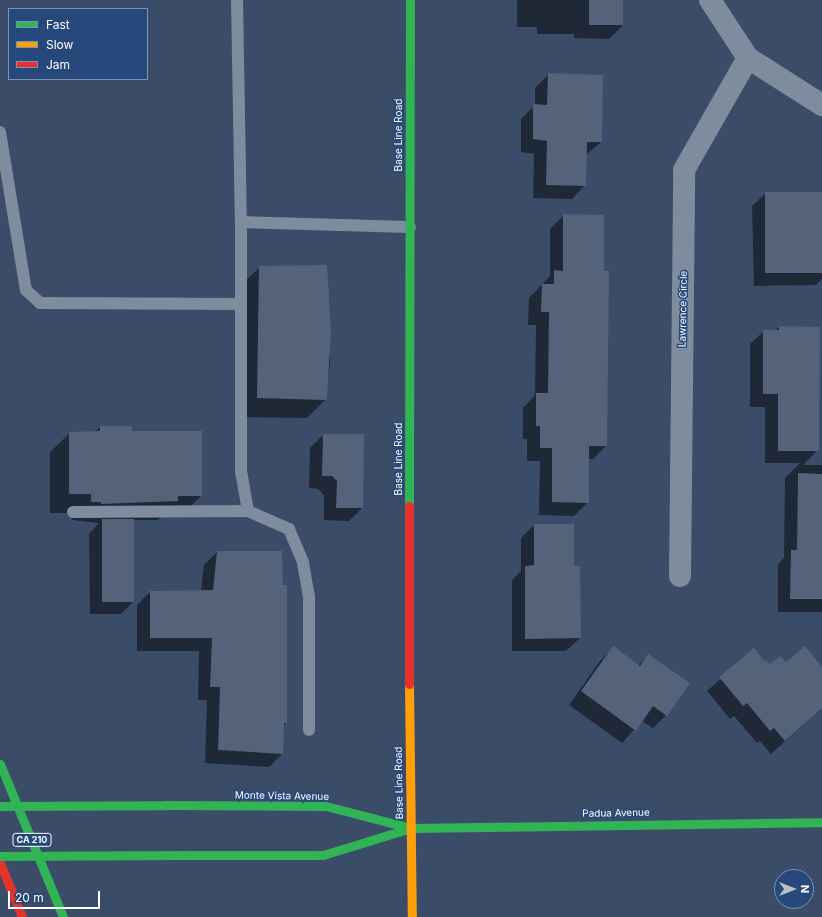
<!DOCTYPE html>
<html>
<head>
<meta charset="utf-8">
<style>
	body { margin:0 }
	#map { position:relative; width:822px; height:917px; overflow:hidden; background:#3a4c67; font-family:Inter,sans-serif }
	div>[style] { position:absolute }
	.shadow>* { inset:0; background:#0007 }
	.building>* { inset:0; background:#546379; transform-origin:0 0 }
	.lane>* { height:12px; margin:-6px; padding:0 6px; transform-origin:6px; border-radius:6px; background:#7e8c9e }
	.street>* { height:22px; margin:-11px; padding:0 11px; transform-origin:11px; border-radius:11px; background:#7e8c9e }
	.fast>* { height:9px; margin:-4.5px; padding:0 4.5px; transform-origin:4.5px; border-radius:4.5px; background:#30b455 }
	.slow>* { height:9px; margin:-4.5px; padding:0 4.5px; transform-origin:4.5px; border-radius:4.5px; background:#ff9f0a }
	.jam>* { height:9px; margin:-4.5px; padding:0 4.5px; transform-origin:4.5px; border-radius:4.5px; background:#e5322d }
	.fast-bridge>* { height:9px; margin:-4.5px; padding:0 4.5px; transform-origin:4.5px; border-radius:4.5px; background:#30b455 }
	span { translate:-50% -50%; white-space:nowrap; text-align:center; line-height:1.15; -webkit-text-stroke:3px #26487b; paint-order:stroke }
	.shield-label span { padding:1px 3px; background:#26487b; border:1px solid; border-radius:3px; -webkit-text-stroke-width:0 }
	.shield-label { font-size:9px; color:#fff; font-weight:700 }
	.street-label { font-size:10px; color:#fff }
	.legend { position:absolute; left:8px; top:8px; width:140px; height:72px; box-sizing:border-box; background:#26487b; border:1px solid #7d91b0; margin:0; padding:5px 7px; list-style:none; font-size:12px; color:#fff }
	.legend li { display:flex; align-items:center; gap:8px; height:20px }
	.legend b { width:20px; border:1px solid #7d91b0 }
	.north { position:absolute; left:774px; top:869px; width:40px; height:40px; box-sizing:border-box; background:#26487b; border:1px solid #7d91b0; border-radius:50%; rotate:90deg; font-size:11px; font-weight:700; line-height:16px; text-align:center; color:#fff }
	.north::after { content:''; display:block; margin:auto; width:14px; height:18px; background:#bac0ca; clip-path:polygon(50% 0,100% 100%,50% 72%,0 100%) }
	.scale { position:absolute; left:8px; top:891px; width:92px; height:18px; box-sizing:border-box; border:2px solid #fff; border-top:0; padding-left:5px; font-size:12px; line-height:14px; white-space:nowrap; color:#fff; -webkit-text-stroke:3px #26487b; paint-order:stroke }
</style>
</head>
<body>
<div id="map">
	<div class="shadow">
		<i style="clip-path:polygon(517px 0,622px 0,622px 26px,609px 39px,574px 38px,574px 34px,537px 34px,537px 27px,517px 27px)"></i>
		<i style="clip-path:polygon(549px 74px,601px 142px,586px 155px,585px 185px,572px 199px,533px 198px,534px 154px,521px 152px,521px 119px,535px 105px,535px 88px)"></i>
		<i style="clip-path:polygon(822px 192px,822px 279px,816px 285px,754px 286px,752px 206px,766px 193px)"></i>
		<i style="clip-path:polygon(564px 215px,606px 446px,593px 459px,588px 459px,588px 502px,574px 516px,539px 515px,540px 461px,527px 461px,527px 439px,523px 439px,523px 408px,535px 395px,536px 325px,528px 325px,529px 298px,550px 276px,550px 229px)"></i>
		<i style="clip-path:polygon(326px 266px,330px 363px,326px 399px,307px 418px,238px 417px,240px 286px,260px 267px)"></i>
		<i style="clip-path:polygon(779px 327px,818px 450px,803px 465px,822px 465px,822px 612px,778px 612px,778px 564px,784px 558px,785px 478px,800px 463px,765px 463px,765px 407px,750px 407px,750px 344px,764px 331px,775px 331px)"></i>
		<i style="clip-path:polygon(100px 427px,131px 432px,201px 496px,182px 515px,163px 515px,158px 520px,133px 520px,134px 601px,121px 614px,90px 614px,89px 534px,99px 523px,72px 520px,72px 513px,50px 513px,50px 452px,70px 433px,95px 432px)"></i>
		<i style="clip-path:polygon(323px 435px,363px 435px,362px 508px,349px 521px,324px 520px,324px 495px,318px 489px,309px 488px,310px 448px)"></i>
		<i style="clip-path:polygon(534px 525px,573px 567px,580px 638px,566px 651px,512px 651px,512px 580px,521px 571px,521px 538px)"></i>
		<i style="clip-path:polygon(217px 552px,286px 723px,283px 726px,282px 754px,269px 767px,205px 763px,207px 700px,198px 700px,199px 651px,137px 651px,137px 605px,150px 592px,201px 591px,204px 565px)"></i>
		<i style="clip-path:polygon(613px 648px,638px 666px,648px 656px,666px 715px,653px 728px,642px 721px,622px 743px,569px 705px,600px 661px)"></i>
		<i style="clip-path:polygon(753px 650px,764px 663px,770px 665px,822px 668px,822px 708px,771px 754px,760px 741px,757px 743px,734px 716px,730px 719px,707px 691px)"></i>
	</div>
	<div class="building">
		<i style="left:589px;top:0;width:34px;height:25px"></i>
		<i style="clip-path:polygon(548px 73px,603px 75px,602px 142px,587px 142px,586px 186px,546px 185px,547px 141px,533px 139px,533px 104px,547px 105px)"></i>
		<i style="left:765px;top:192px;width:57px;height:81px"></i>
		<i style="clip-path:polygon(563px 214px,604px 215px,604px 271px,609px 271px,607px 446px,589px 446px,589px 503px,552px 502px,552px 448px,540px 448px,540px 426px,536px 426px,536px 393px,548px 393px,549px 312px,541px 312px,542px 284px,554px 284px,554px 270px,563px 271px)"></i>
		<i style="clip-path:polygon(327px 265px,331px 330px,327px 400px,257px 398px,259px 266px)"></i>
		<i style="clip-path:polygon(779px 326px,820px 327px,819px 451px,778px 451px,778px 394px,763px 394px,763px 330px,779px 330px)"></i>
		<i style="clip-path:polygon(100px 426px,132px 426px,132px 431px,202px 431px,202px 496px,178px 496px,178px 501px,101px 504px,101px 502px,91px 502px,91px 494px,69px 494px,69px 432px,100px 431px)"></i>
		<i style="clip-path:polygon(323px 434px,364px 434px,363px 508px,336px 508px,337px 481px,332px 476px,322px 476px)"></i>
		<i style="clip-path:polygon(798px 473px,822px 474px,822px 599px,790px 599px,791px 550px,797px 550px)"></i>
		<i style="left:102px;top:519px;width:32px;height:83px"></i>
		<i style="clip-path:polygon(534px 524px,574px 524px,574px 566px,580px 566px,581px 638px,525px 639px,525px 566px,534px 565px)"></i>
		<i style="clip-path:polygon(217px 551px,282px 551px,283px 585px,287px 585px,287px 723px,284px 723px,283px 754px,218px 750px,220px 687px,210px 687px,212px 638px,150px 638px,150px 591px,213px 590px)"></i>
		<i style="clip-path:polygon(613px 646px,640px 666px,648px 654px,690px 683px,667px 716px,653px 706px,636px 731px,581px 691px)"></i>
		<i style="clip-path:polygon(805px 646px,822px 667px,822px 708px,785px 741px,774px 728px,770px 731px,747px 703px,743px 706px,719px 677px,754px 648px,764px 661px,766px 660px,770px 664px,780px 656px,786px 662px)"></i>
	</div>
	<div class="lane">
		<i style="left:237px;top:0;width:222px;rotate:89deg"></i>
		<i style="left:0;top:132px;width:160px;rotate:80.7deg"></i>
		<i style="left:26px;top:290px;width:19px;rotate:43deg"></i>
		<i style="left:40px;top:303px;width:199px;rotate:0.3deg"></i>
		<i style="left:73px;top:512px;width:175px;rotate:-0.3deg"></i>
		<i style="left:309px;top:730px;width:133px;rotate:-90deg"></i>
		<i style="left:309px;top:597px;width:36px;rotate:-100deg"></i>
		<i style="left:303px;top:562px;width:36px;rotate:-113deg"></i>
		<i style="left:289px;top:529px;width:45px;rotate:-156.3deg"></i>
		<i style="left:248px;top:511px;width:41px;rotate:-99.9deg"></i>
		<i style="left:241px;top:471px;width:249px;rotate:-90deg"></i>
		<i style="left:241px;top:222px;width:169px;rotate:1.7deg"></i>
	</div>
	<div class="street">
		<i style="left:710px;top:0;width:69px;rotate:56.8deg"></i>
		<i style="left:748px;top:58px;width:88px;rotate:32.4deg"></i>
		<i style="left:680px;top:576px;width:406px;rotate:-89.4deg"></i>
		<i style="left:684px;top:170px;width:129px;rotate:-60.3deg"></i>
	</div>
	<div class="fast">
		<i style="left:409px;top:506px;width:506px;rotate:-89.89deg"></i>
		<i style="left:0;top:764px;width:165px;rotate:67.6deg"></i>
		<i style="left:166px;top:805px;width:160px;rotate:0.4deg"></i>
		<i style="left:326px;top:806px;width:88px;rotate:14.5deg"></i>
		<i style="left:411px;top:828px;width:411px;rotate:-0.8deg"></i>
		<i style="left:181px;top:855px;width:142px"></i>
		<i style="left:323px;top:855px;width:92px;rotate:-17.1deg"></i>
	</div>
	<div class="slow">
		<i style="left:409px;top:684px;width:233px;rotate:89.3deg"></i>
	</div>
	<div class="jam">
		<i style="left:409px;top:684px;width:178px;rotate:-90deg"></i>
		<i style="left:0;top:863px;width:58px;rotate:67.8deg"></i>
	</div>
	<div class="fast-bridge">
		<i style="left:0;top:806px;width:166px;rotate:-0.3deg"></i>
		<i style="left:0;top:856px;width:181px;rotate:-0.3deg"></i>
	</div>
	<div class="shield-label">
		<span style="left:32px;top:840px">CA 210</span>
	</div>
	<div class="street-label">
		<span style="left:399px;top:135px;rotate:-90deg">Base Line Road</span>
		<span style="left:683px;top:309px;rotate:-89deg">Lawrence Circle</span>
		<span style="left:399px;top:459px;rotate:-90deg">Base Line Road</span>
		<span style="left:399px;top:783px;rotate:-91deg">Base Line Road</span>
		<span style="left:282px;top:796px;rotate:1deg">Monte Vista Avenue</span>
		<span style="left:616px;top:813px;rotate:-1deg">Padua Avenue</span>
	</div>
	<ul class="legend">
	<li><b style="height:5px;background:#30b455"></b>Fast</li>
	<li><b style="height:5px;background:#ff9f0a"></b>Slow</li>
	<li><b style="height:5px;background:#e5322d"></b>Jam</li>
	</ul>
	<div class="north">N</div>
	<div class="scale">20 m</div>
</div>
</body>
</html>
